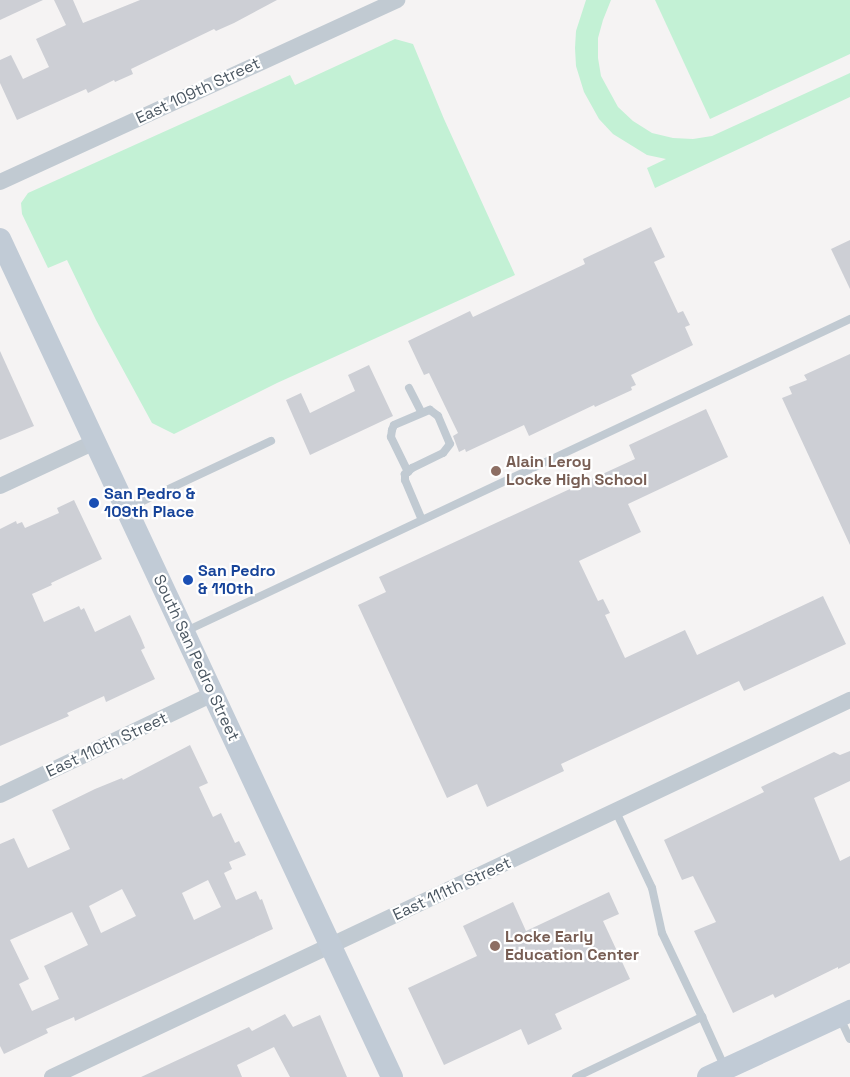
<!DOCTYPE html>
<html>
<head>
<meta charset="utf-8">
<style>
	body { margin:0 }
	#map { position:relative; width:850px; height:1077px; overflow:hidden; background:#f5f3f3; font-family:"Space Grotesk",sans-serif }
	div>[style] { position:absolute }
	.green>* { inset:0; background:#c3f1d5 }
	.building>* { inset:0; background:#cdcfd5 }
	.lane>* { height:8px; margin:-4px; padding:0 4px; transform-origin:4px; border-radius:4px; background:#c1cad2 }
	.street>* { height:16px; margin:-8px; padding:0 8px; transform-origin:8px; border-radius:8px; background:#c1cad2 }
	.secondary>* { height:22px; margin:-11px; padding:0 11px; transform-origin:11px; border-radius:11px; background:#c1cbd6 }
	.dots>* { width:14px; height:14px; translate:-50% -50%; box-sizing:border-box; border:2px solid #fff; border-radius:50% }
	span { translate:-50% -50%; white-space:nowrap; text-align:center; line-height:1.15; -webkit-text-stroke:4.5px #fff; paint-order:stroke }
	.street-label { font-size:16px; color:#4a5661 }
	.education-label { font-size:16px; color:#785e54; font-weight:700 }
	.left { translate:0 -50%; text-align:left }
	.transit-label { font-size:16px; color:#164399; font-weight:700 }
</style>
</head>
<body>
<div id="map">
	<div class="green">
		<i style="clip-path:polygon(586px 0,611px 0,603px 20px,598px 38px,598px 58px,601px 76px,618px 107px,633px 121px,652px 133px,673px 138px,693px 139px,712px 136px,850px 73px,850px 97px,655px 188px,647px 168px,666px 159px,647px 155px,613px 134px,599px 119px,584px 92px,576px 66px,575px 48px,576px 31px)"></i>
		<i style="clip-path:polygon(655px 0,850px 0,850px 54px,710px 119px)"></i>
		<i style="clip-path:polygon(395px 39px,413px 44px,444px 119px,515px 275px,277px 383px,174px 434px,152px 423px,96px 320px,67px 260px,48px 268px,22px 214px,21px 203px,28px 193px,290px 75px,295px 85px)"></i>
	</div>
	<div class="building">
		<i style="clip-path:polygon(0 0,43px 0,0 20px)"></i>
		<i style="clip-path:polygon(54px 0,73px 0,83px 23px,140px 0,277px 0,234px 23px,216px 31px,214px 29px,131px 69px,133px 74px,115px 82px,114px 80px,88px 93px,86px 89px,17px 120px,0 83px,0 60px,11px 55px,23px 79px,49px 67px,36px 39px,66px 25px)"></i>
		<i style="clip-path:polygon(651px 227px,665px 257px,654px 262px,678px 313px,683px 311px,690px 325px,685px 327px,693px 345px,631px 375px,636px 385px,631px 387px,632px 390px,595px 407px,594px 405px,529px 436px,524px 425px,466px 452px,465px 449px,459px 452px,453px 436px,458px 433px,429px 373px,424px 375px,408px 341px,470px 311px,473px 317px,585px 264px,583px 259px)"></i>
		<i style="clip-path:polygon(850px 240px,850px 289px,831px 249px)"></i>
		<i style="clip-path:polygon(0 351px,34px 426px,0 440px)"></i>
		<i style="clip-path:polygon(850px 354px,850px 545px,782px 398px,792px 394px,789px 387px,807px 380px,804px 375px)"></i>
		<i style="clip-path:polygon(369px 365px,393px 416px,310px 455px,286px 400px,301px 393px,310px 413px,355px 391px,348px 375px)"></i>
		<i style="clip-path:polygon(706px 409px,728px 457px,628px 504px,641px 532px,579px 561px,598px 601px,603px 599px,610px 613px,605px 615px,625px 658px,685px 630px,697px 655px,823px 596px,846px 644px,744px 691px,739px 681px,561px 764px,564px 771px,487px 807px,477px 784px,447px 798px,358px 605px,386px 592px,379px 577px,635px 459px,629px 445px)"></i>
		<i style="clip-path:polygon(74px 500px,102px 559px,51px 583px,52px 585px,32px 594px,44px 622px,79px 606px,81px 610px,84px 608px,95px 632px,130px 615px,141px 638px,145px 648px,141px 650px,155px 679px,106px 702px,104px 696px,67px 713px,69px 716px,0 746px,0 529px,16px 521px,17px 524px,22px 522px,25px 528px,59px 513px,57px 508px)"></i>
		<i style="clip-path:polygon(evenodd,190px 745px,208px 783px,199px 787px,213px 817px,221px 813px,235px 843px,239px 841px,246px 855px,229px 862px,232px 869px,224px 873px,236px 900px,256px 891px,260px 900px,262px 899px,273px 929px,75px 1021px,74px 1017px,46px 1029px,48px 1033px,4px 1054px,0 1046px,0 844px,14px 838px,28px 868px,70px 849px,52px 810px,95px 789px,122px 778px,123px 780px,190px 745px,208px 880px,221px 907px,194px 920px,182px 893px,208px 880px,190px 745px,122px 889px,136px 916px,101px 933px,89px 906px,122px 889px,190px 745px,72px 912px,88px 945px,44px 966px,59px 999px,32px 1011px,19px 984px,29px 979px,10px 940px,72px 912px)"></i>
		<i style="clip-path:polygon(850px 751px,850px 781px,814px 798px,840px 861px,850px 856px,850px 963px,838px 969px,838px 967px,775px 998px,773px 994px,733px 1013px,694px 931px,716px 922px,693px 876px,682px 880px,664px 840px,764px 792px,761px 787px,834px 752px,840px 755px)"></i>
		<i style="clip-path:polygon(609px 892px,619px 914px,603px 921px,630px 979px,555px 1014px,562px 1029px,528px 1045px,521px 1029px,444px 1065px,408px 988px,477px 956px,463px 926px,513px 902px,526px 931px)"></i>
		<i style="clip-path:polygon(285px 1014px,293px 1027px,320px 1015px,347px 1077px,290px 1077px,274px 1047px,237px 1065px,242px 1077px,141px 1077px,249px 1027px,252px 1031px)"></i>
	</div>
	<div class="lane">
		<i style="left:409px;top:388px;width:27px;rotate:63deg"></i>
		<i style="left:408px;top:472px;width:39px;rotate:-116deg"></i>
		<i style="left:391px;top:437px;width:7px;rotate:-82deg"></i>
		<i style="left:392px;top:430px;width:5px;rotate:-68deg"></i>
		<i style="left:394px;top:425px;width:39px;rotate:-23deg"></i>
		<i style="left:430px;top:410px;width:10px;rotate:37deg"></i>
		<i style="left:438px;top:416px;width:30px;rotate:67deg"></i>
		<i style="left:450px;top:444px;width:11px;rotate:128deg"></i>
		<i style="left:443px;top:453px;width:34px;rotate:154deg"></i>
		<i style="left:412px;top:468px;width:6px;rotate:135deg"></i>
		<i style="left:408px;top:472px;width:4px;rotate:146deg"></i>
		<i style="left:405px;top:474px;width:6px;rotate:90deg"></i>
		<i style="left:405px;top:480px;width:43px;rotate:67deg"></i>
		<i style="left:128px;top:508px;width:158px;rotate:-25.1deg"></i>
		<i style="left:186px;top:631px;width:734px;rotate:-25.17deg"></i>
		<i style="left:702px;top:1017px;width:56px;rotate:65.7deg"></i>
		<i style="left:840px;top:1018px;width:23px;rotate:65deg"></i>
		<i style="left:576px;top:1077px;width:140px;rotate:-25.5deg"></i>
		<i style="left:702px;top:1017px;width:93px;rotate:-115.5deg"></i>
		<i style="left:662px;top:933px;width:46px;rotate:-102.5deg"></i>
		<i style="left:652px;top:888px;width:84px;rotate:-115.3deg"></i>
	</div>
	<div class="street">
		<i style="left:0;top:182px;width:437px;rotate:-24.6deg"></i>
		<i style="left:0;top:486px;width:105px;rotate:-24.9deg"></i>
		<i style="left:0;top:795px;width:236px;rotate:-25.4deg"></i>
		<i style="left:52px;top:1077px;width:883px;rotate:-25.29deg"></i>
	</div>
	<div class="secondary">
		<i style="left:0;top:239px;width:925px;rotate:64.93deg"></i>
		<i style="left:708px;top:1077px;width:157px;rotate:-24.9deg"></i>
	</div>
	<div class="dots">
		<i style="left:496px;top:471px;background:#8d6e63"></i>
		<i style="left:94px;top:503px;background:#1a4fb4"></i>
		<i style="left:188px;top:580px;background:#1a4fb4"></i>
		<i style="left:495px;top:946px;background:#8d6e63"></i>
	</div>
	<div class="street-label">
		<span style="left:198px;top:91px;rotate:-25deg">East 109th Street</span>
		<span style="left:196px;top:658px;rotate:65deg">South San Pedro Street</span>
		<span style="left:107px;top:745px;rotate:-25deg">East 110th Street</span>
		<span style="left:452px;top:889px;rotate:-25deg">East 111th Street</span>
	</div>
	<div class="education-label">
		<span class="left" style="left:506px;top:471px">Alain Leroy<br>Locke High School</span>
		<span class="left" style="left:505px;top:946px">Locke Early<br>Education Center</span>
	</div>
	<div class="transit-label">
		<span class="left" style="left:104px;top:503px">San Pedro &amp;<br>109th Place</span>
		<span class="left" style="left:198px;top:580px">San Pedro<br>&amp; 110th</span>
	</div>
</div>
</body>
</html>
